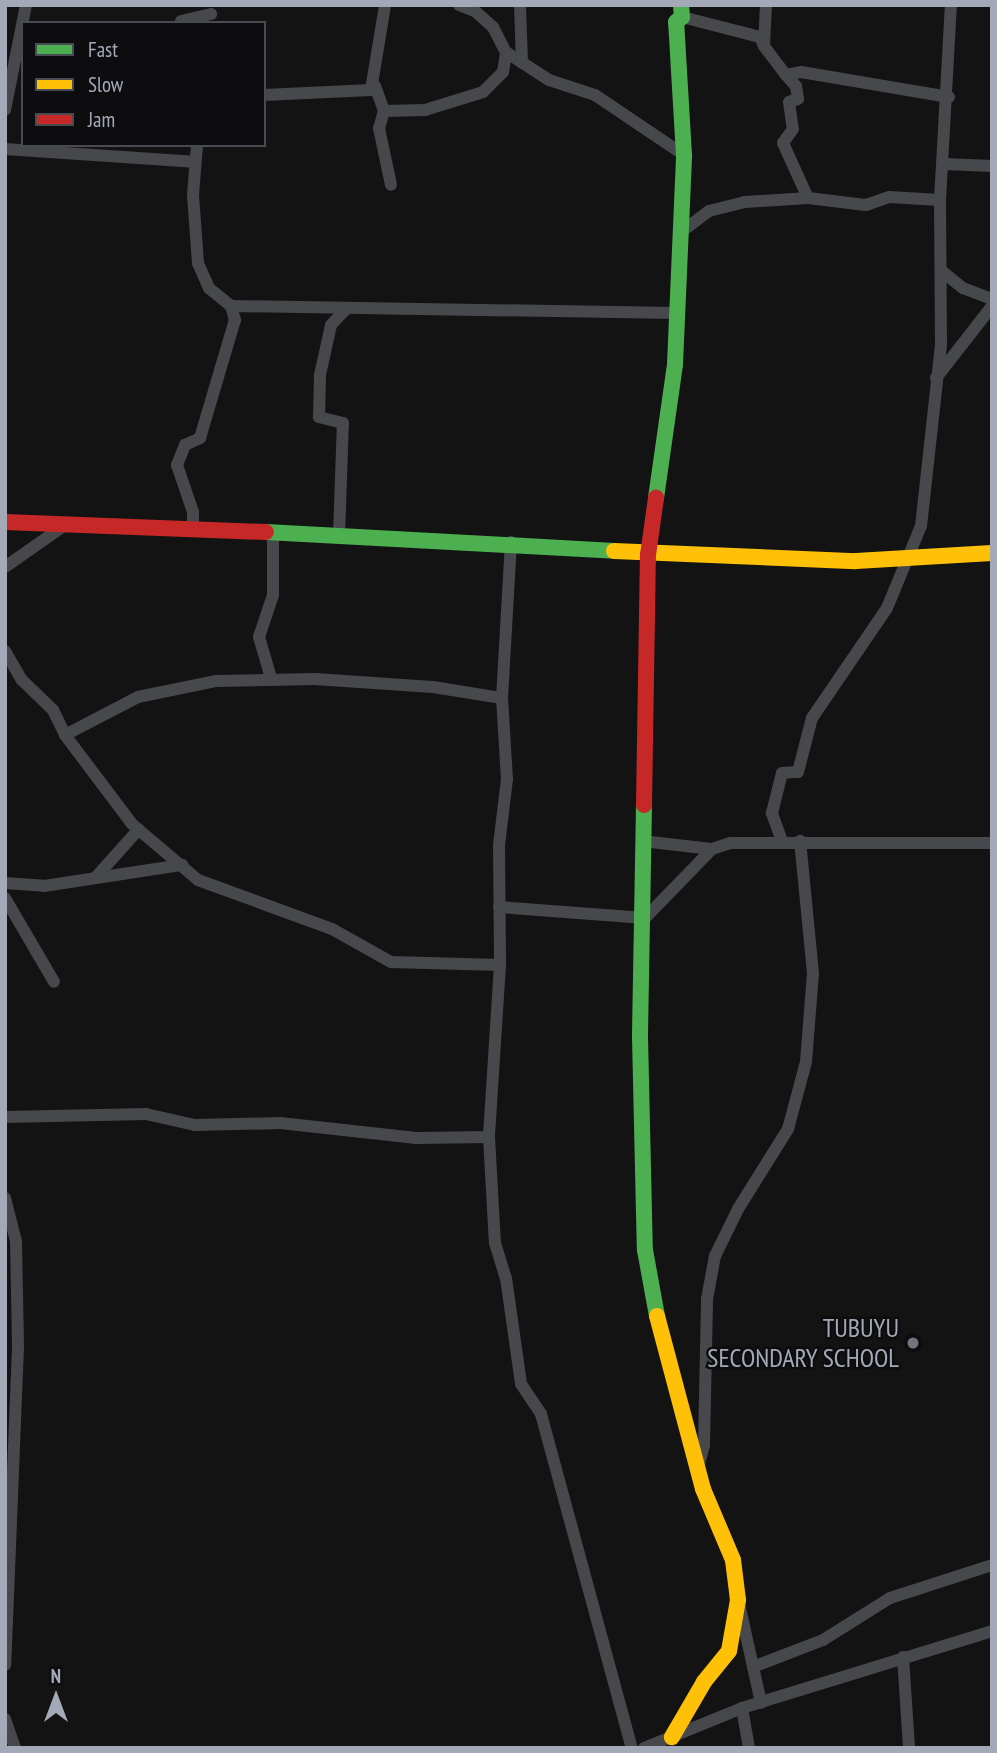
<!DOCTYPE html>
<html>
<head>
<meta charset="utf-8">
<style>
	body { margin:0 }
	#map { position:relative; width:997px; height:1753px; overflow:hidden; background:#131313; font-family:"PT Sans Narrow",sans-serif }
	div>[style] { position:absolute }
	.street>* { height:12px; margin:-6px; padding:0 6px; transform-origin:6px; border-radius:6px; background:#47484c }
	.fast>* { height:16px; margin:-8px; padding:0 8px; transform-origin:8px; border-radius:8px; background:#4caf50 }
	.slow>* { height:16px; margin:-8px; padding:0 8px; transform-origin:8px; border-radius:8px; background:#ffc107 }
	.jam>* { height:16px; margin:-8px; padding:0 8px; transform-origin:8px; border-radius:8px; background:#c62828 }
	.dots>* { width:19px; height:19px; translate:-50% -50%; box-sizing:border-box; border:4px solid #0d0d0f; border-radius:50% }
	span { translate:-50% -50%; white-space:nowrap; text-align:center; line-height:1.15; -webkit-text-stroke:5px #0d0d0f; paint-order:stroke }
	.poi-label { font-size:26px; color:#a3a9b6 }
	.right { translate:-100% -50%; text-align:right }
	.frame { position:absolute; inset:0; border:7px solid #a3a9b6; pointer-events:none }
	.legend { position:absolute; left:21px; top:21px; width:245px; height:126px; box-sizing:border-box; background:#0d0d0f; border:2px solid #494b52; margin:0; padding:9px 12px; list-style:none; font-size:21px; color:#a3a9b6 }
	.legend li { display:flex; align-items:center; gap:14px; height:35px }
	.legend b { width:35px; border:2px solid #494b52 }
	.north { position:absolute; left:21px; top:1662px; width:70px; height:70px; -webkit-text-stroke:5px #0d0d0f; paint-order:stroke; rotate:0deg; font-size:19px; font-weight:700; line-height:28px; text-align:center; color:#a3a9b6 }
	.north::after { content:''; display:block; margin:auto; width:24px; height:32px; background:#a3a9b6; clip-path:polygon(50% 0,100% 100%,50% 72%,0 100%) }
</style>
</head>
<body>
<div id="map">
	<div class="street">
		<i style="left:459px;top:5px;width:17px;rotate:21deg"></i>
		<i style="left:475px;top:11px;width:24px;rotate:42deg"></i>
		<i style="left:493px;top:27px;width:28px;rotate:63deg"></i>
		<i style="left:506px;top:52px;width:51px;rotate:33.1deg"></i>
		<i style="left:549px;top:80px;width:48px;rotate:18.1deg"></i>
		<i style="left:595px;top:95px;width:107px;rotate:34deg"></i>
		<i style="left:520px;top:5px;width:58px;rotate:88deg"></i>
		<i style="left:766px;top:5px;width:41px;rotate:92.8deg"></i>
		<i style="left:764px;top:46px;width:36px;rotate:53deg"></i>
		<i style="left:786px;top:75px;width:15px;rotate:-11deg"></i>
		<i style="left:801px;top:72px;width:150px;rotate:9.6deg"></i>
		<i style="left:682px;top:17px;width:81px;rotate:14.4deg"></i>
		<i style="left:760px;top:37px;width:10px;rotate:66deg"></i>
		<i style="left:181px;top:21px;width:31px;rotate:-13deg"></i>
		<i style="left:786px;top:75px;width:15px;rotate:48deg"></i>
		<i style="left:796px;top:86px;width:13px;rotate:81deg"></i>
		<i style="left:798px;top:99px;width:9px;rotate:162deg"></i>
		<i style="left:789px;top:102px;width:27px;rotate:82deg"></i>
		<i style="left:793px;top:129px;width:17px;rotate:126deg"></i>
		<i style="left:783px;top:143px;width:60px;rotate:65.6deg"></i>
		<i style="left:375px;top:86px;width:27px;rotate:70deg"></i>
		<i style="left:384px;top:111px;width:18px;rotate:106deg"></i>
		<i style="left:379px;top:128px;width:58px;rotate:78.1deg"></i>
		<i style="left:264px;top:95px;width:107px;rotate:-2.7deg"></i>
		<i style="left:371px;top:90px;width:86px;rotate:-80.6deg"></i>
		<i style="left:5px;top:110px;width:107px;rotate:-78.7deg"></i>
		<i style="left:384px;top:111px;width:41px;rotate:-1.4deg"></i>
		<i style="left:425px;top:110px;width:61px;rotate:-17.2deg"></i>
		<i style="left:483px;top:92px;width:28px;rotate:-45deg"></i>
		<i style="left:503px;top:72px;width:20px;rotate:-81deg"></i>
		<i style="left:5px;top:149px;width:189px;rotate:3.9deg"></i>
		<i style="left:944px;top:164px;width:48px;rotate:2.4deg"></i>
		<i style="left:681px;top:232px;width:35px;rotate:-37deg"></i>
		<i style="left:709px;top:211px;width:37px;rotate:-14deg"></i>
		<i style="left:745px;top:202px;width:63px;rotate:-3.6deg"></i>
		<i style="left:808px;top:198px;width:58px;rotate:6.9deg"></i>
		<i style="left:866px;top:205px;width:24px;rotate:-19deg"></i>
		<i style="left:889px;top:197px;width:51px;rotate:3.4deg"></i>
		<i style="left:943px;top:272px;width:26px;rotate:39deg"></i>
		<i style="left:963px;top:288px;width:31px;rotate:21deg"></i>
		<i style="left:231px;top:306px;width:446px;rotate:0.9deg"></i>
		<i style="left:936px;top:378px;width:91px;rotate:-52.1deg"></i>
		<i style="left:193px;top:526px;width:14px;rotate:-90deg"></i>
		<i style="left:193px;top:512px;width:50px;rotate:-108.8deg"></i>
		<i style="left:177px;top:465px;width:22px;rotate:-68deg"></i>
		<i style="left:185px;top:445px;width:17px;rotate:-25deg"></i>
		<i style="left:200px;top:438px;width:123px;rotate:-73.5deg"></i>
		<i style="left:235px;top:320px;width:15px;rotate:-106deg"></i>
		<i style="left:231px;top:306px;width:28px;rotate:-141deg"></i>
		<i style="left:209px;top:288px;width:27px;rotate:-114deg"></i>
		<i style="left:198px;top:263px;width:68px;rotate:-94.2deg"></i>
		<i style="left:193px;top:195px;width:50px;rotate:-85.4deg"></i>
		<i style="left:339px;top:535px;width:112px;rotate:-88deg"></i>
		<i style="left:343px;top:423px;width:25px;rotate:-166deg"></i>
		<i style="left:319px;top:417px;width:42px;rotate:-88.6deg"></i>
		<i style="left:320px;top:375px;width:51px;rotate:-77.6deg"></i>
		<i style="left:331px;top:325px;width:22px;rotate:-47deg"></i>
		<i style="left:511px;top:542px;width:156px;rotate:93.3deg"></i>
		<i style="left:502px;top:698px;width:81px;rotate:86.5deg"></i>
		<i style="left:507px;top:779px;width:66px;rotate:96.9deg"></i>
		<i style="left:499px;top:845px;width:120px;rotate:89.5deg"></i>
		<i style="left:500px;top:965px;width:172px;rotate:93.7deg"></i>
		<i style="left:489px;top:1137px;width:106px;rotate:86.8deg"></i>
		<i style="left:495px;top:1243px;width:37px;rotate:73deg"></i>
		<i style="left:506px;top:1278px;width:107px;rotate:81.9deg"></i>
		<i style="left:521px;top:1384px;width:36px;rotate:56deg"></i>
		<i style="left:541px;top:1414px;width:346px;rotate:74.8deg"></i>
		<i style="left:5px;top:567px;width:73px;rotate:-35deg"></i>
		<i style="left:5px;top:651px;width:34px;rotate:60deg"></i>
		<i style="left:22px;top:680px;width:43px;rotate:44.1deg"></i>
		<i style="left:53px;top:710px;width:28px;rotate:64deg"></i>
		<i style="left:65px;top:735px;width:111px;rotate:53deg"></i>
		<i style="left:132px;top:824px;width:87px;rotate:40.3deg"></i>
		<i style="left:198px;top:880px;width:143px;rotate:20.1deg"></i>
		<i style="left:332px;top:929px;width:68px;rotate:29.2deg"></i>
		<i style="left:391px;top:962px;width:109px;rotate:1.6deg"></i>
		<i style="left:271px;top:678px;width:43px;rotate:-106.3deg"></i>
		<i style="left:259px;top:637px;width:44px;rotate:-71.6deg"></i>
		<i style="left:273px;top:595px;width:61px;rotate:-90deg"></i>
		<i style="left:65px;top:735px;width:82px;rotate:-27.5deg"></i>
		<i style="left:138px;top:697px;width:80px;rotate:-11.6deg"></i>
		<i style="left:216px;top:681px;width:99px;rotate:-1.2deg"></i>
		<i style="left:315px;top:679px;width:118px;rotate:3.9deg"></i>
		<i style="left:433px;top:687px;width:70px;rotate:9.1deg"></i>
		<i style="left:642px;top:841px;width:70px;rotate:6.5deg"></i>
		<i style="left:782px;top:841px;width:30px;rotate:-110deg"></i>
		<i style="left:772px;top:813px;width:41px;rotate:-76deg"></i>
		<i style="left:782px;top:773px;width:16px;rotate:-4deg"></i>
		<i style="left:798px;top:772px;width:56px;rotate:-75.5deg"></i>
		<i style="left:812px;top:718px;width:133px;rotate:-55.7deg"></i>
		<i style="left:887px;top:608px;width:89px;rotate:-67.5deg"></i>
		<i style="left:921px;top:526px;width:183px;rotate:-83.7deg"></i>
		<i style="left:941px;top:344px;width:144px;rotate:-90.4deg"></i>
		<i style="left:940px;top:200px;width:195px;rotate:-86.8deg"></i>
		<i style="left:96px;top:877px;width:64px;rotate:-48.1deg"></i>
		<i style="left:5px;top:883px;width:39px;rotate:4deg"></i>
		<i style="left:44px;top:886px;width:140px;rotate:-8.7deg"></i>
		<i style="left:5px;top:898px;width:97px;rotate:59.7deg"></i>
		<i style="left:499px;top:907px;width:146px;rotate:4.3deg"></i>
		<i style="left:645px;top:918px;width:96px;rotate:-45.8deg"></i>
		<i style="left:712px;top:849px;width:20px;rotate:-18deg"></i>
		<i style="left:731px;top:843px;width:261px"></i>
		<i style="left:5px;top:1117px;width:141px;rotate:-1.2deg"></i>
		<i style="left:146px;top:1114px;width:50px;rotate:12.7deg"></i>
		<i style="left:195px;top:1125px;width:85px;rotate:-1.3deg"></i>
		<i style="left:280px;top:1123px;width:137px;rotate:6.3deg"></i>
		<i style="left:416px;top:1138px;width:73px;rotate:-0.8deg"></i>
		<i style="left:5px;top:1198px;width:44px;rotate:75.7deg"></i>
		<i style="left:16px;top:1241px;width:106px;rotate:88.9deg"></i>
		<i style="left:18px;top:1347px;width:318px;rotate:92.3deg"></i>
		<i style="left:699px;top:1464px;width:20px;rotate:-75deg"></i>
		<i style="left:704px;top:1445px;width:146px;rotate:-88.8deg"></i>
		<i style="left:707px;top:1299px;width:44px;rotate:-79.5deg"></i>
		<i style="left:715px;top:1256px;width:52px;rotate:-63.9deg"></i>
		<i style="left:738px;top:1209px;width:94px;rotate:-58deg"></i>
		<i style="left:788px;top:1129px;width:69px;rotate:-75deg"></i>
		<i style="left:806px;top:1062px;width:89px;rotate:-85.5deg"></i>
		<i style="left:813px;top:973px;width:133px;rotate:-95.6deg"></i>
		<i style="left:740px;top:1608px;width:97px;rotate:77.5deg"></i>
		<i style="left:903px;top:1657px;width:91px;rotate:86.2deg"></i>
		<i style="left:753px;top:1667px;width:75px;rotate:-21.1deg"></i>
		<i style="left:823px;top:1640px;width:79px;rotate:-32.1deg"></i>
		<i style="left:890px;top:1598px;width:107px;rotate:-17.9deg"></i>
		<i style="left:742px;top:1708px;width:41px;rotate:80.1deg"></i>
		<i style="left:5px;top:1719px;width:31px;rotate:71deg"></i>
		<i style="left:644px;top:1748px;width:106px;rotate:-22.2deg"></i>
		<i style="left:742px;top:1708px;width:262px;rotate:-17.1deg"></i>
	</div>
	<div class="fast">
		<i style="left:656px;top:498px;width:135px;rotate:-81.9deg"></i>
		<i style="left:675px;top:364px;width:209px;rotate:-87.5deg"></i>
		<i style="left:684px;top:155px;width:133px;rotate:-93.4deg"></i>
		<i style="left:676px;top:22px;width:8px;rotate:-40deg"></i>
		<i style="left:682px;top:17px;width:12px;rotate:-95deg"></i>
		<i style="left:266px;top:532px;width:349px;rotate:3.1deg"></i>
		<i style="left:644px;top:805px;width:232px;rotate:91deg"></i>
		<i style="left:640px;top:1037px;width:213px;rotate:88.7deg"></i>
		<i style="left:645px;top:1250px;width:67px;rotate:79.7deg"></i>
	</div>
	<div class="slow">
		<i style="left:614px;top:551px;width:242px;rotate:2.4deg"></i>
		<i style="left:856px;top:561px;width:136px;rotate:-3.4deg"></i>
		<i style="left:657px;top:1316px;width:179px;rotate:75.1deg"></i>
		<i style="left:703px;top:1489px;width:77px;rotate:67.1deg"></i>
		<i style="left:733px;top:1560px;width:40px;rotate:82.9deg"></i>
		<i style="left:738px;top:1600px;width:52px;rotate:100deg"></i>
		<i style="left:729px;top:1651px;width:40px;rotate:129deg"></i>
		<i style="left:704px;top:1682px;width:64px;rotate:120.2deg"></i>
	</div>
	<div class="jam">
		<i style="left:5px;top:522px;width:261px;rotate:2.2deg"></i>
		<i style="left:644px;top:805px;width:250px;rotate:-89.1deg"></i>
		<i style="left:648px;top:555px;width:58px;rotate:-82deg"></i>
	</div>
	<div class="dots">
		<i style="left:913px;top:1343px;background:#71747d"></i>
	</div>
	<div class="poi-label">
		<span class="right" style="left:899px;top:1343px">TUBUYU<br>SECONDARY SCHOOL</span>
	</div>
	<div class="frame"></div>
	<ul class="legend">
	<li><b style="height:9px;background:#4caf50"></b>Fast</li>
	<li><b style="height:9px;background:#ffc107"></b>Slow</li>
	<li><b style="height:9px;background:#c62828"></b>Jam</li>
	</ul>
	<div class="north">N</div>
</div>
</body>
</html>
